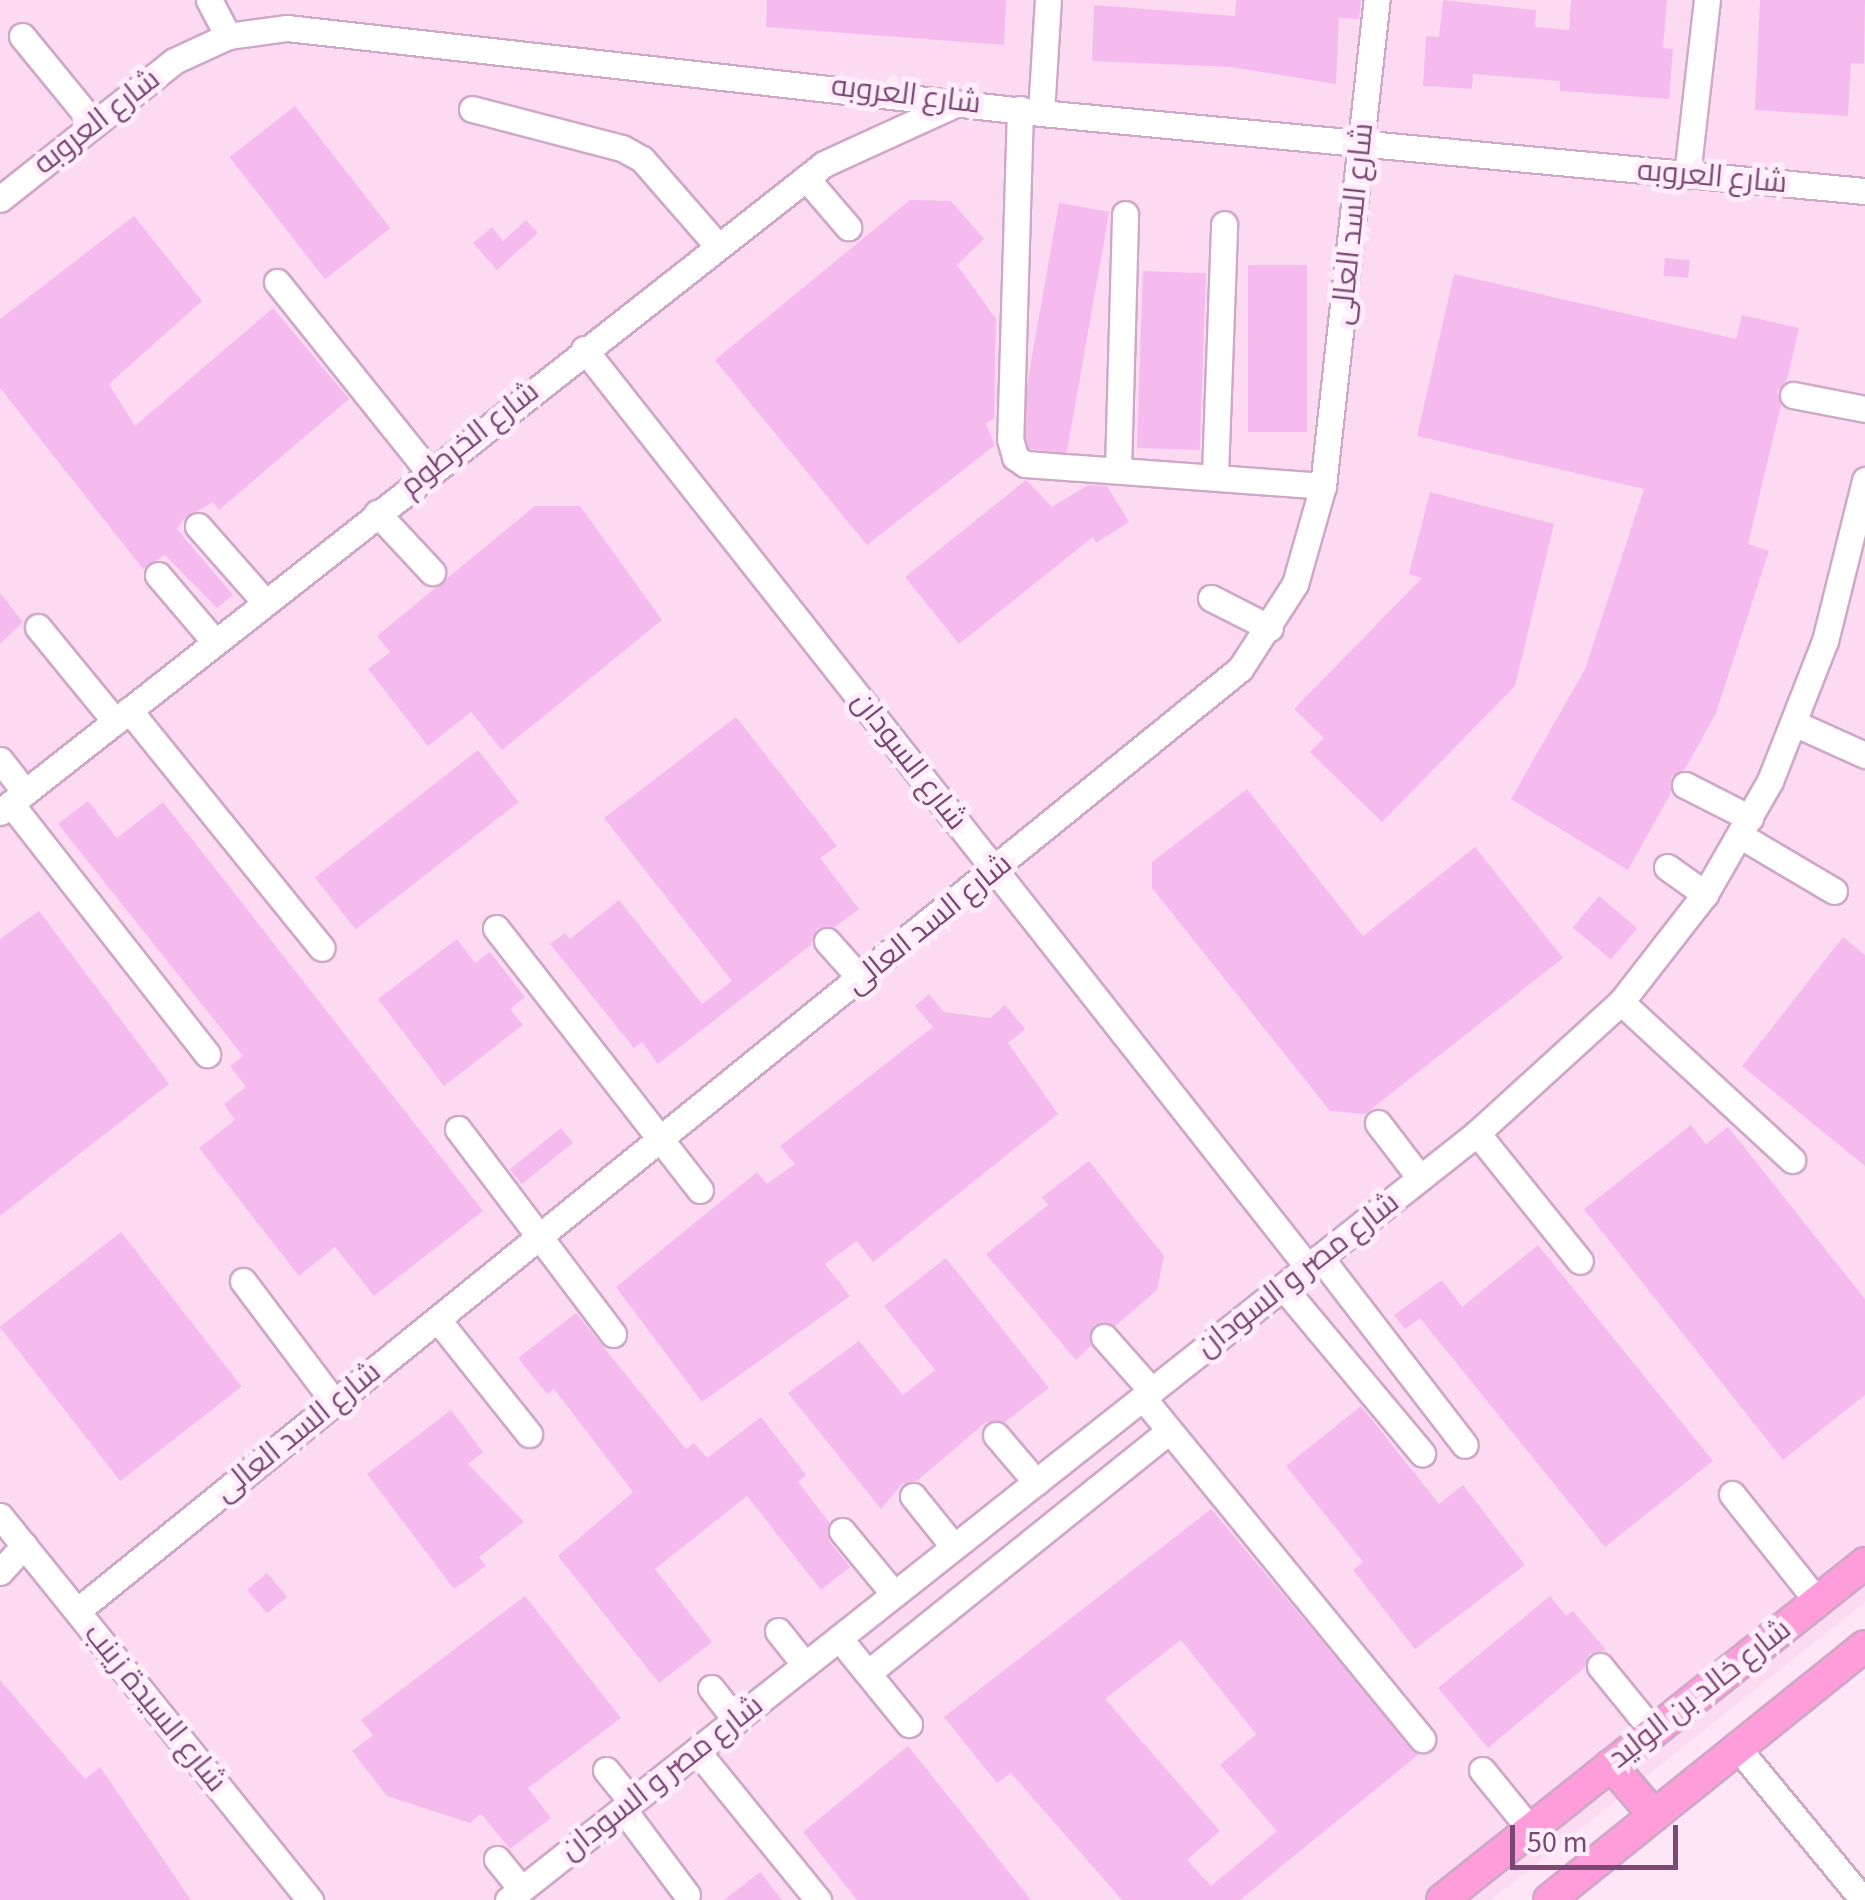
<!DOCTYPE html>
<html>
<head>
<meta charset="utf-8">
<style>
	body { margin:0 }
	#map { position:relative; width:1865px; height:1900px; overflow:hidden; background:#fee6f6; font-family:"Source Sans 3",Cairo,sans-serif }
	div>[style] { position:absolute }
	.residential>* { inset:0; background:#fcdaf1 }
	.building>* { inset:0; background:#f6bbee; transform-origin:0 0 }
	.roads { filter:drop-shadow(2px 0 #cfa8c8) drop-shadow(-2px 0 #cfa8c8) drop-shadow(0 2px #cfa8c8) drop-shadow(0 -2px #cfa8c8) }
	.minor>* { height:25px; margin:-12.5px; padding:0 12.5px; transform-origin:12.5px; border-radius:12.5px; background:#fff }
	.major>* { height:30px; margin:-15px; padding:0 15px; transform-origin:15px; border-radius:15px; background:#ff9cda }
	span { translate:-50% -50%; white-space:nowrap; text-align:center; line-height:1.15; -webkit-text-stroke:10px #ffeef9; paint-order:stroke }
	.street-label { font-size:30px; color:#7b4875 }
	.scale { position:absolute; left:1510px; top:1825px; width:168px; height:45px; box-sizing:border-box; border:5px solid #7b4875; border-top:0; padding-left:12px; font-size:30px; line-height:35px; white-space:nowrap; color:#7b4875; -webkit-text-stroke:8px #ffeef9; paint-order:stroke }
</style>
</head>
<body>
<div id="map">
	<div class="residential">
		<i style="clip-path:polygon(0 0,1865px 0,1865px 1602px,1491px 1900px,0 1900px)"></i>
	</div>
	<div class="building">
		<i style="clip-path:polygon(767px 0,1006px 0,1004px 45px,766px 27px)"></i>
		<i style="clip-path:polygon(1236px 0,1361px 0,1359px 19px,1339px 18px,1336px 84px,1231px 67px,1092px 61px,1094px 5px,1235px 16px)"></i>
		<i style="clip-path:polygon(1443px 0,1536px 10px,1535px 27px,1569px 30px,1571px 0,1667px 0,1663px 48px,1673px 49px,1669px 99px,1560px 91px,1560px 81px,1473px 74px,1472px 89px,1423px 86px,1426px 36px,1439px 37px)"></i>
		<i style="clip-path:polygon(1760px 0,1865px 0,1864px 64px,1851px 63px,1848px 116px,1755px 110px)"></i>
		<i style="left:295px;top:106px;width:155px;height:83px;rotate:52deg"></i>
		<i style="clip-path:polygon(910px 200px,951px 201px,984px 239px,957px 265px,996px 319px,994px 418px,986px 424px,995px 445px,867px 545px,715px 360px)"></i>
		<i style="left:1059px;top:203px;width:51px;height:247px;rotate:10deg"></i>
		<i style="clip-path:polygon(134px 216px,202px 301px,109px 384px,135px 426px,273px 308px,349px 399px,219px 510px,213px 502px,183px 520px,177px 529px,233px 595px,217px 608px,165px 555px,143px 569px,0 388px,0 319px)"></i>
		<i style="clip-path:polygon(526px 220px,538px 233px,497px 270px,473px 243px,492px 227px,503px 241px)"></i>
		<i style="left:1665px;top:258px;width:25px;height:18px;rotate:5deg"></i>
		<i style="left:1248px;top:265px;width:59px;height:167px"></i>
		<i style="left:1143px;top:271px;width:63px;height:177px;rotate:2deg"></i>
		<i style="clip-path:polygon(1454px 274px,1736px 339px,1742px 315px,1799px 328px,1787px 380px,1777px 391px,1781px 405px,1748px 544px,1769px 551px,1716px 713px,1685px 769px,1671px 777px,1671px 793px,1628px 870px,1511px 799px,1585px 669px,1644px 489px,1417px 436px)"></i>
		<i style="clip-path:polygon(1026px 480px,1052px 507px,1088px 485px,1107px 486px,1129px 522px,1096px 543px,1093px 537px,959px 644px,905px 577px)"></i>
		<i style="clip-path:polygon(1430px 492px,1554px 524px,1515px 686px,1382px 822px,1310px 752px,1324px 738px,1294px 709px,1422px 578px,1409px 574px)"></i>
		<i style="clip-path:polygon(535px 506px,580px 506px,662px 620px,502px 750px,471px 712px,428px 746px,368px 669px,390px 652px,377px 636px)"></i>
		<i style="clip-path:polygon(0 593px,23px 622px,0 644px)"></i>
		<i style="clip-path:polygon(736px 717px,837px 846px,820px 858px,859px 909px,835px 927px,817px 928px,811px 945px,658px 1064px,642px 1042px,634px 1048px,550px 944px,565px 933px,570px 939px,619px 900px,702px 1004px,732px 981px,604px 818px)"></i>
		<i style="left:478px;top:750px;width:66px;height:207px;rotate:52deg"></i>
		<i style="clip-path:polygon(1247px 789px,1363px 936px,1475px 847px,1563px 958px,1365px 1114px,1330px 1111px,1152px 888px,1152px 862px)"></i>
		<i style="clip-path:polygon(88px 801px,117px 838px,163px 802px,483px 1211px,374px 1296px,335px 1247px,299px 1276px,199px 1148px,235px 1120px,224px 1104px,246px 1087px,230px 1066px,243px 1056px,58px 824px)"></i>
		<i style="left:1599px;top:896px;width:50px;height:41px;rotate:40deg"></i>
		<i style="clip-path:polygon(39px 911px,169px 1084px,0 1216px,0 939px)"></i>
		<i style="clip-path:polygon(1843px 937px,1865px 955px,1865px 1166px,1742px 1066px)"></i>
		<i style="clip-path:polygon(457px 939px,475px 963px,490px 952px,525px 997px,510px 1009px,523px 1025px,444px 1086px,378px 999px)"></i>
		<i style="clip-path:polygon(929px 994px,944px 1012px,990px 1018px,1005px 1005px,1025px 1029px,1008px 1043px,1058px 1114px,873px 1262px,857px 1241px,825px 1264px,850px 1296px,702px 1402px,616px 1287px,757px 1172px,767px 1184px,795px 1164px,780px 1146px,933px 1027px,915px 1006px)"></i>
		<i style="clip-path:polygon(1691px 1125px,1706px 1144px,1728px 1127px,1865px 1299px,1865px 1395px,1783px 1460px,1584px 1209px)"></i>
		<i style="left:561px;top:1128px;width:19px;height:66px;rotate:51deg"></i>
		<i style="clip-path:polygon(1089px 1161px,1164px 1256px,1157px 1290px,1115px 1326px,1094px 1324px,1091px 1346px,1076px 1360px,986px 1254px,1048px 1205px,1042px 1197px)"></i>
		<i style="left:121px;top:1232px;width:196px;height:154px;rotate:52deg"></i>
		<i style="clip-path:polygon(1538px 1245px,1713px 1461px,1605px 1547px,1420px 1318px,1405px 1329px,1394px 1315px,1442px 1280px,1462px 1307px)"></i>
		<i style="clip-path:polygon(946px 1258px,1049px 1388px,1005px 1422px,986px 1422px,917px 1481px,902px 1484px,881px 1509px,788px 1393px,859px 1341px,903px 1395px,935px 1370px,884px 1306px)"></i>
		<i style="clip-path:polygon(576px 1313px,686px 1449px,694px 1443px,707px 1458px,761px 1417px,806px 1475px,798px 1482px,829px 1522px,829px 1541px,850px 1567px,821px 1590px,747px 1496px,655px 1569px,712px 1642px,659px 1683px,558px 1556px,633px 1492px,554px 1389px,547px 1394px,518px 1358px)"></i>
		<i style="clip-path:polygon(1361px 1406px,1439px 1504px,1463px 1485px,1525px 1565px,1415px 1649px,1353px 1570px,1363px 1562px,1286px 1466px)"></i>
		<i style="clip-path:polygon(451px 1410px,483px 1452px,468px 1464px,524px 1522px,479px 1557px,486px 1566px,454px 1589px,367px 1474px)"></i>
		<i style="clip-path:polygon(evenodd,1211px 1509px,1418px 1755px,1240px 1900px,1122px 1900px,1011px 1773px,997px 1783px,944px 1717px,1211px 1509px,1181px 1640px,1256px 1734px,1220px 1765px,1277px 1831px,1211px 1886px,1187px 1860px,1220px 1831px,1105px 1699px,1181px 1640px)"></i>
		<i style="left:267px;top:1573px;width:31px;height:26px;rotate:50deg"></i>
		<i style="clip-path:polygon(525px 1596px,621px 1718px,528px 1788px,551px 1818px,510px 1849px,481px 1814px,470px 1823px,387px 1796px,352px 1751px,373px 1735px,361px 1720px)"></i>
		<i style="clip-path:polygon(1550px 1596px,1566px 1616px,1573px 1611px,1606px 1650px,1589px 1654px,1584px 1668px,1488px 1748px,1438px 1688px)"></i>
		<i style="clip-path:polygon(0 1680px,85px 1779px,100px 1767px,191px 1900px,0 1900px)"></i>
		<i style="clip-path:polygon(908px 1746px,1031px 1900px,857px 1900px,803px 1832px)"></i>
		<i style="clip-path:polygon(760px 1872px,782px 1900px,724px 1900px)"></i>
	</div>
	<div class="roads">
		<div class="minor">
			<i style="left:209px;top:0;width:41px;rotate:62.2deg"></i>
			<i style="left:22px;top:36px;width:114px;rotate:50.7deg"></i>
			<i style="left:472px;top:109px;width:155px;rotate:14.6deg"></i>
			<i style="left:622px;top:148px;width:23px;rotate:29deg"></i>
			<i style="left:642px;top:159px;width:116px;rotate:48.9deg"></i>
			<i style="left:1020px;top:109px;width:330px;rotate:91.7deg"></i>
			<i style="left:1010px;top:439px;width:19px;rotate:74deg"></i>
			<i style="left:1015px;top:457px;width:12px;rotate:35deg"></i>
			<i style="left:1025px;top:464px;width:299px;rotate:4.2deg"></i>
			<i style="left:1041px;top:113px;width:113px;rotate:-86.5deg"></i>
			<i style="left:1687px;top:175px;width:176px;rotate:-83.5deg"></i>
			<i style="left:806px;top:178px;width:65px;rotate:49.4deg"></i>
			<i style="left:0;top:199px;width:222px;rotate:-38.4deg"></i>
			<i style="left:174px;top:61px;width:60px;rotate:-24.8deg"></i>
			<i style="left:228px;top:36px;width:60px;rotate:-7.7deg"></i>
			<i style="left:287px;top:28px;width:759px;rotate:6.43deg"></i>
			<i style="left:1041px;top:113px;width:828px;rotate:5.41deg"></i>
			<i style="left:277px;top:282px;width:243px;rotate:51.3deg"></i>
			<i style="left:584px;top:349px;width:1169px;rotate:51.74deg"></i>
			<i style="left:1793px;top:395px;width:73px;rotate:11deg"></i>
			<i style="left:1118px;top:469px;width:255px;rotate:-88.4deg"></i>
			<i style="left:1215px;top:474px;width:250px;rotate:-87.9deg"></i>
			<i style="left:377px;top:513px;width:81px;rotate:47deg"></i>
			<i style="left:198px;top:526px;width:101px;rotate:48.6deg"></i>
			<i style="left:158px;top:575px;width:88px;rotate:49.6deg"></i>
			<i style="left:1211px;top:598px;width:66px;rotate:27deg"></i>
			<i style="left:38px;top:627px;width:122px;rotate:50.7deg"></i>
			<i style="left:129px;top:710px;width:306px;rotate:51deg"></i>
			<i style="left:1796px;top:724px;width:76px;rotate:24.2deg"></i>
			<i style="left:0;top:760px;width:41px;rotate:52deg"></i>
			<i style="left:1685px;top:785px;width:73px;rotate:26.9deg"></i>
			<i style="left:11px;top:804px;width:318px;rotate:51.9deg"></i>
			<i style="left:0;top:812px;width:1048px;rotate:-38.18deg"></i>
			<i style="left:824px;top:164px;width:146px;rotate:-24.6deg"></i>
			<i style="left:1741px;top:836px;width:108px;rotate:30.6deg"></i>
			<i style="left:1667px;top:867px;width:47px;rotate:35.4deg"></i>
			<i style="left:496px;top:928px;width:332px;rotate:52.1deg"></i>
			<i style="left:827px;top:941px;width:51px;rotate:48.2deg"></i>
			<i style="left:1621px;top:1002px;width:233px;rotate:42.7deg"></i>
			<i style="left:1378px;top:1123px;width:69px;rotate:52.6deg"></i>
			<i style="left:458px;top:1129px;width:257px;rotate:52.9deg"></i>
			<i style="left:1477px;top:1133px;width:164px;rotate:51.2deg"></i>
			<i style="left:1320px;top:1257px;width:237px;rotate:52.4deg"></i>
			<i style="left:243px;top:1281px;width:153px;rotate:53deg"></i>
			<i style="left:1283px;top:1287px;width:217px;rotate:50.1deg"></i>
			<i style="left:438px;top:1320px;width:146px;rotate:51.4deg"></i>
			<i style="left:1104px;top:1337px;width:72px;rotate:48.4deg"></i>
			<i style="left:1143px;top:1398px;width:441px;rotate:50.7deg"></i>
			<i style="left:996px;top:1435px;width:62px;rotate:49.6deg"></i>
			<i style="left:1732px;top:1494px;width:137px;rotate:51.5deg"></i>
			<i style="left:913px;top:1496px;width:65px;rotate:51.2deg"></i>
			<i style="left:0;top:1516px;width:494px;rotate:51.1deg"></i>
			<i style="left:842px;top:1531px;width:82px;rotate:50.5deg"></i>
			<i style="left:0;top:1572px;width:36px;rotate:-48deg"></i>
			<i style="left:77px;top:1611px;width:1497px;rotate:-39.01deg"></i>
			<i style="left:1240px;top:669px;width:101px;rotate:-57.1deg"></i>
			<i style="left:1295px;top:584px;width:102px;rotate:-74.1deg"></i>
			<i style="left:1323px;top:486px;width:489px;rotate:-83.7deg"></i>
			<i style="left:778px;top:1631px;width:43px;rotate:51.5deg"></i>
			<i style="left:839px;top:1638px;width:111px;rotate:50.9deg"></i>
			<i style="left:1600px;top:1666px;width:84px;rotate:50.8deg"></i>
			<i style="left:868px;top:1673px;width:386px;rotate:-38.8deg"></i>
			<i style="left:711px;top:1688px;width:41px;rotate:52deg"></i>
			<i style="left:1737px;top:1747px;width:198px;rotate:50.5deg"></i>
			<i style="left:697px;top:1751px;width:192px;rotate:50.9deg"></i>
			<i style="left:606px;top:1770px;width:41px;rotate:50.9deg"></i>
			<i style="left:1482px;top:1770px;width:76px;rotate:50.9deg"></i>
			<i style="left:623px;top:1809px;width:107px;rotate:53.3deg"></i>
			<i style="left:497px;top:1859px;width:38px;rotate:51deg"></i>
			<i style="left:508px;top:1900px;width:1236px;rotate:-38.36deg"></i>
			<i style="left:1477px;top:1133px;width:195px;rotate:-42.3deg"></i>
			<i style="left:1621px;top:1002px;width:137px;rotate:-52.1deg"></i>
			<i style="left:1705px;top:894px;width:130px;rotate:-60.1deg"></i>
			<i style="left:1770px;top:781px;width:150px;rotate:-68.6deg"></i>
			<i style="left:1825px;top:641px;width:166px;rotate:-76deg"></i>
		</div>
		<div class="major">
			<i style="left:1611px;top:1765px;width:65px;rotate:49.4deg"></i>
			<i style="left:1442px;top:1900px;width:541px;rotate:-38.54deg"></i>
			<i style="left:1549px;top:1900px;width:405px;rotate:-38.8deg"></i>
		</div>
	</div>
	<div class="street-label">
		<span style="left:906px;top:95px;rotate:7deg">شارع العروبه</span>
		<span style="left:97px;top:122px;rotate:-38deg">شارع العروبه</span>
		<span style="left:1712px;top:177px;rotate:5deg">شارع العروبه</span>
		<span style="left:1353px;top:224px;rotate:-84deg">شارع السد العالى</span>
		<span style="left:470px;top:439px;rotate:-38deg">شارع الخرطوم</span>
		<span style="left:909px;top:761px;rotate:52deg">شارع السودان</span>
		<span style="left:929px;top:924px;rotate:-39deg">شارع السد العالى</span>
		<span style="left:1298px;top:1275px;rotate:-38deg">شارع مصر و السودان</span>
		<span style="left:298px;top:1432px;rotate:-39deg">شارع السد العالى</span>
		<span style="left:1700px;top:1694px;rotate:-38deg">شارع خالد بن الوليد</span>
		<span style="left:155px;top:1708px;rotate:51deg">شارع السيدة زينب</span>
		<span style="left:662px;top:1778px;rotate:-38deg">شارع مصر و السودان</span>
	</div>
	<div class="scale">50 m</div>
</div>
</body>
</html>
